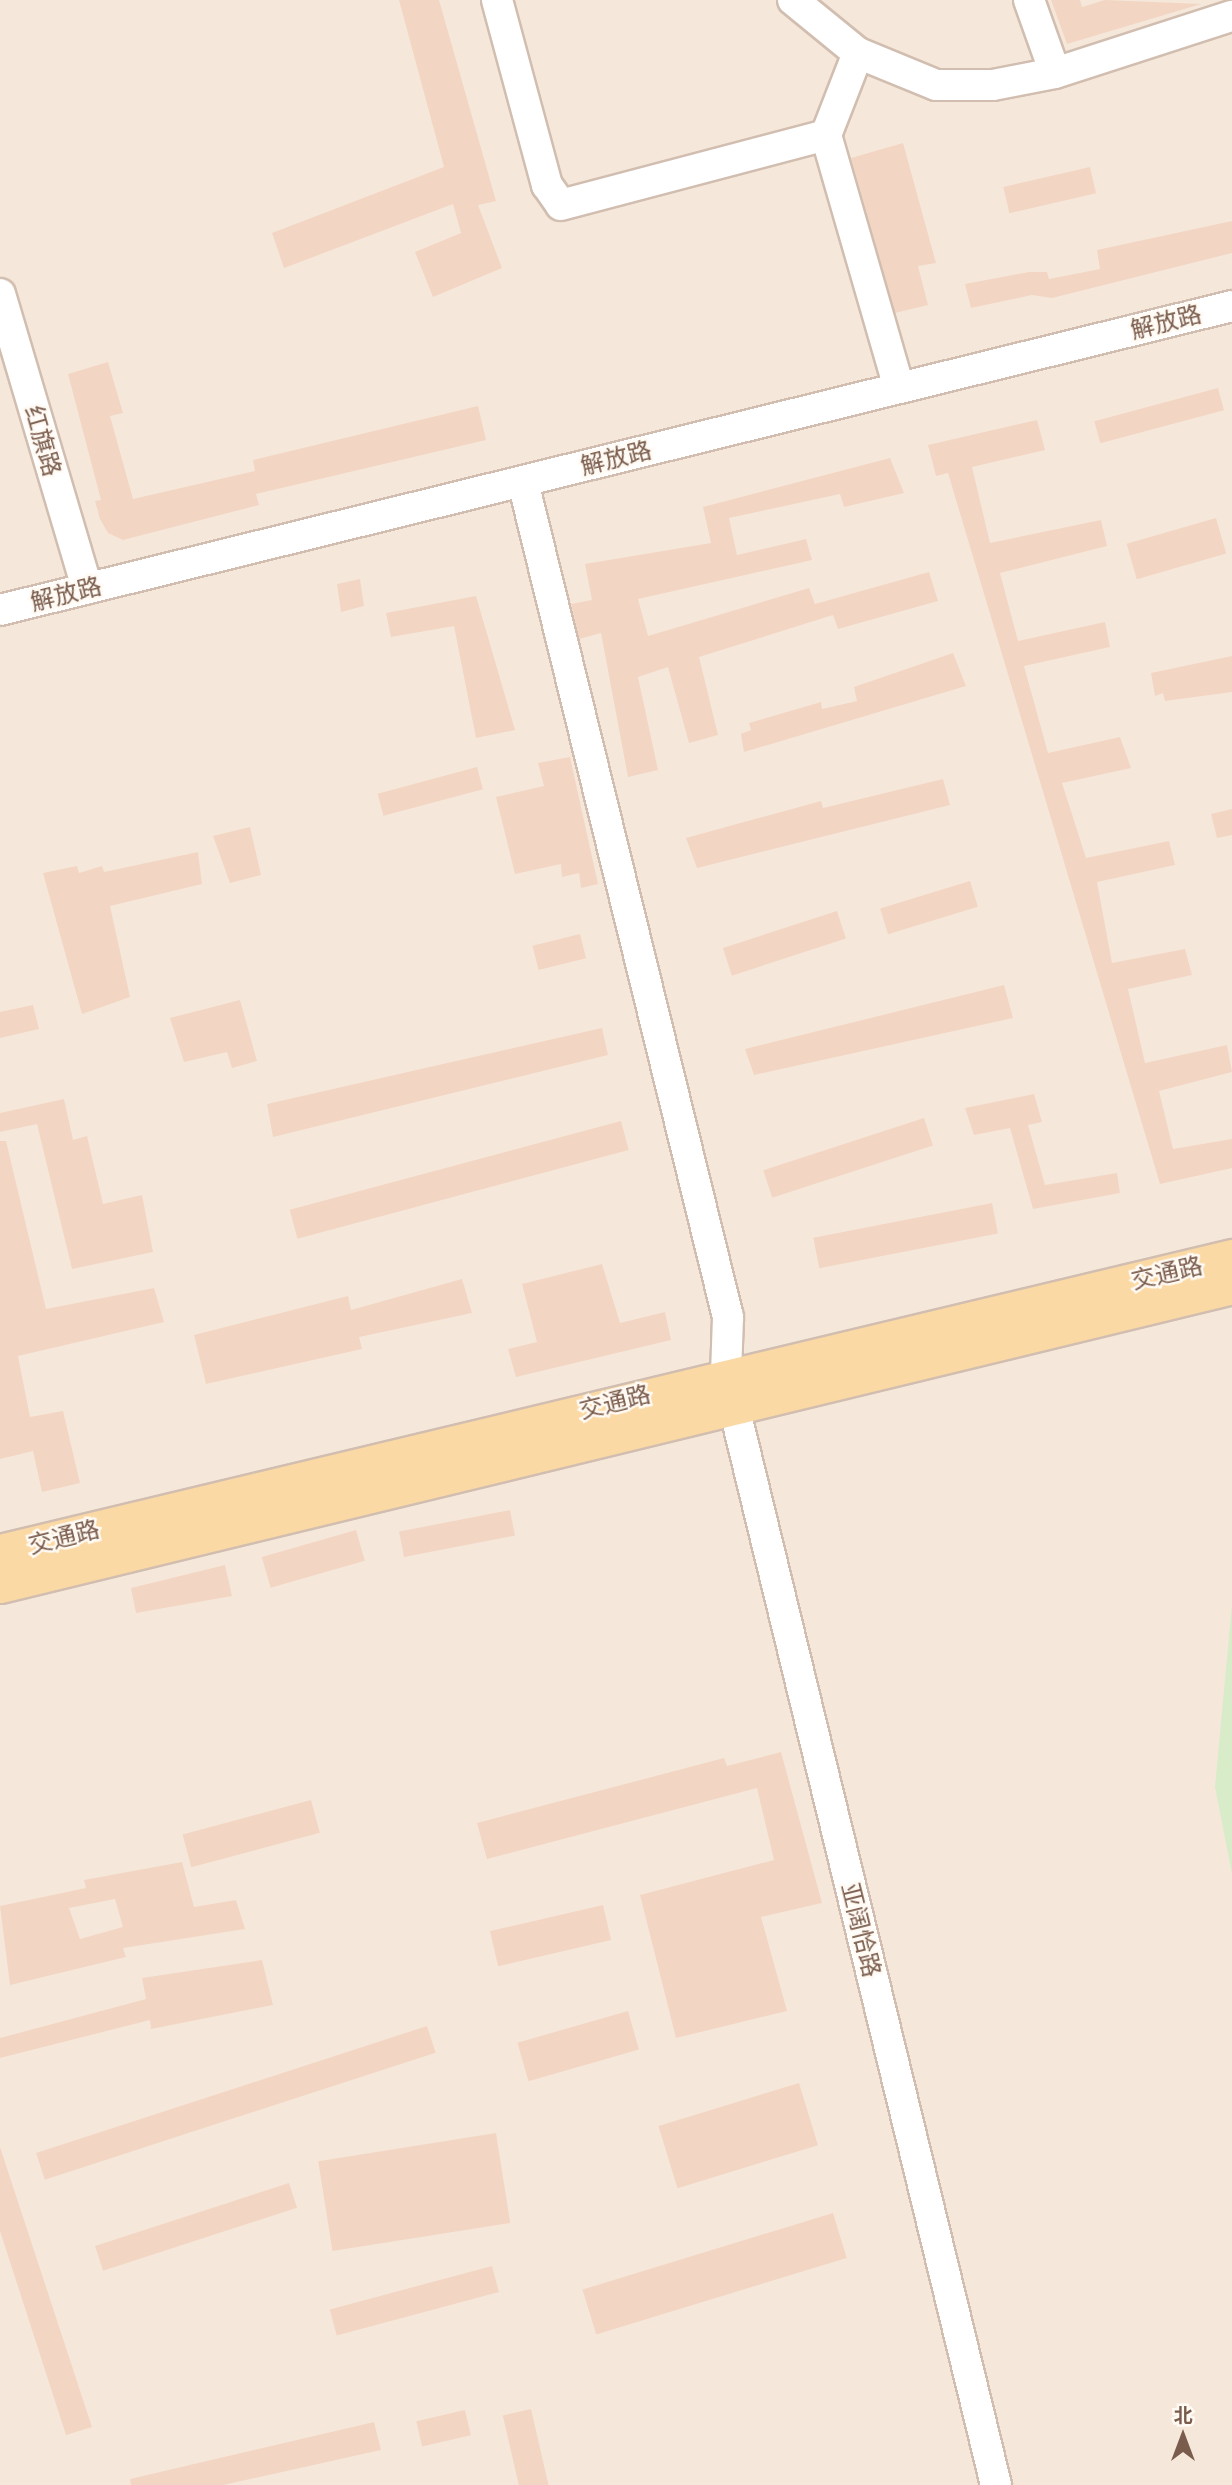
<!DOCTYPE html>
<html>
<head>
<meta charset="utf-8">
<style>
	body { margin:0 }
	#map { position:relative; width:1232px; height:2485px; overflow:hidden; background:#fdf6ec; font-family:"Public Sans","Noto Sans SC",sans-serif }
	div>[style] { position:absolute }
	.residential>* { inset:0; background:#f5e8da; transform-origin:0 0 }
	.green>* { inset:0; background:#d8ecc9 }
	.building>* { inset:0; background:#f3d5c3; transform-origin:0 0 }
	.roads { filter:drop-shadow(2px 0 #d1beb0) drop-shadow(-2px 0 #d1beb0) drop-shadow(0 2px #d1beb0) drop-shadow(0 -2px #d1beb0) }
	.minor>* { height:30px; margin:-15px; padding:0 15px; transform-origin:15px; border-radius:15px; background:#fff }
	.major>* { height:37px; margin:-18.5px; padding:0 18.5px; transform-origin:18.5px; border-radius:18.5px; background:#fbd9a5 }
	span { translate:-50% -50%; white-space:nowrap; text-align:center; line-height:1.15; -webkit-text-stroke:5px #fffaf3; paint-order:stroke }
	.street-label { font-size:24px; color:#7a5c4d }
	.north { position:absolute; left:1148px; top:2401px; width:70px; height:70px; -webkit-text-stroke:5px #fffaf3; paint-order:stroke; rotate:0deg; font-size:19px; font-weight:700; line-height:28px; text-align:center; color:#7a5c4d }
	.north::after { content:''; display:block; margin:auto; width:24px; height:32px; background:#7a5c4d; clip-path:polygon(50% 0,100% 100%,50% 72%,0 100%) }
</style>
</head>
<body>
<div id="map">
	<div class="residential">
		<i style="left:0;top:0;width:1232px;height:2485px"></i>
	</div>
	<div class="green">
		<i style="clip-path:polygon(1232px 1604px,1232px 1874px,1215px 1787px)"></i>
	</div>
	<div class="building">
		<i style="clip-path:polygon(399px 0,439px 0,496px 201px,478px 205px,502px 268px,433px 297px,415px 252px,461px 233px,453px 204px,284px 268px,272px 233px,444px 167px)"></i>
		<i style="clip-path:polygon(1051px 0,1080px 0,1082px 7px,1105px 0,1201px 4px,1067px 44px)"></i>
		<i style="clip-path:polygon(903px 143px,936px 263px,918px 266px,928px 305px,895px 313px,851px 158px)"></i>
		<i style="left:1090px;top:167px;width:27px;height:89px;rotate:77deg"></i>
		<i style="clip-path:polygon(1232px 221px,1232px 253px,1052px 298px,1032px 295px,971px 308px,965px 284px,1029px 272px,1047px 272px,1049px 279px,1100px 269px,1097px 250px)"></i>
		<i style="clip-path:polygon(108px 362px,123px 413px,110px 416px,133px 499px,255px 471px,253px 460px,478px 406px,486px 440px,256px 494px,259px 505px,123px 540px,108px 533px,100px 519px,95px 501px,101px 500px,68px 374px)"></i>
		<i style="left:1218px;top:388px;width:23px;height:128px;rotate:75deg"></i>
		<i style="clip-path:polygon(1037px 420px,1045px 450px,972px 467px,990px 543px,1101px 520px,1107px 546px,1000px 573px,1018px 641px,1105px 622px,1110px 647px,1024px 666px,1048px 753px,1120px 737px,1131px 768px,1062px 783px,1086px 858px,1169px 841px,1175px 865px,1097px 882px,1112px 963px,1185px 949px,1192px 975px,1128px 989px,1145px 1063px,1227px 1045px,1232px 1072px,1159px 1091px,1173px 1149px,1232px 1139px,1232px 1168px,1160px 1184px,948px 473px,936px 476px,928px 445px)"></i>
		<i style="clip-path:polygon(890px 458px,904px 493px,844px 507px,840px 494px,729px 518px,737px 555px,806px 539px,812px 560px,638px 599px,648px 636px,809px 588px,815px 604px,929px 572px,938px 601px,838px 629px,833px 615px,699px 657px,718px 735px,689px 743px,668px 667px,638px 677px,658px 770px,628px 777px,601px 633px,579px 639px,571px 604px,592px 600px,585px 564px,711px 543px,703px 507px)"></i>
		<i style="left:1216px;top:518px;width:37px;height:93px;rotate:74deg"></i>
		<i style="clip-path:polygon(360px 579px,364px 606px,341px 612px,337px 584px)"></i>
		<i style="clip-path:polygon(476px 596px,515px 730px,476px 738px,454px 626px,391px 637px,386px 613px)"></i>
		<i style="clip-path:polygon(953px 653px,966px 686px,744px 752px,741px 734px,751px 730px,749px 723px,821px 702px,822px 709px,857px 701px,854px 687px)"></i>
		<i style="clip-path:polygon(1232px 656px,1232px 692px,1165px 701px,1163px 693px,1155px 696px,1151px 673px)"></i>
		<i style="clip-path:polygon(570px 757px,598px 884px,581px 888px,579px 873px,562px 877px,561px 864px,515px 874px,496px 797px,544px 786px,538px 763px)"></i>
		<i style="left:477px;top:767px;width:23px;height:103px;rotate:75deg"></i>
		<i style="clip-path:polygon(943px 779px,950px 805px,697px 868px,686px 838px,821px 801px,823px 808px)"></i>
		<i style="clip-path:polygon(1232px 809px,1232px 835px,1217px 838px,1211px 814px)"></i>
		<i style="clip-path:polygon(250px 827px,261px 875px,230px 883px,213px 836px)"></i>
		<i style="clip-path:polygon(198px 852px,202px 884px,110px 906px,130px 997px,82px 1014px,43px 873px,77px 866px,79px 873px,102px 866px,104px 872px)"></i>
		<i style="left:970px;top:881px;width:27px;height:94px;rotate:73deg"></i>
		<i style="left:837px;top:911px;width:29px;height:120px;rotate:72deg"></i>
		<i style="left:580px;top:934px;width:25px;height:49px;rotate:76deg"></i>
		<i style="clip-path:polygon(1004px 985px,1013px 1018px,754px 1075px,745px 1049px)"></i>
		<i style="clip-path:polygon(240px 1000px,257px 1061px,232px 1068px,227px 1052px,184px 1062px,170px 1018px)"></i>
		<i style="clip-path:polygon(33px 1005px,39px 1029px,0 1038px,0 1012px)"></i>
		<i style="clip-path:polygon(602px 1028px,608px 1055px,273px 1137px,267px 1104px)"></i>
		<i style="clip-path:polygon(1034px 1094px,1042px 1122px,1028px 1125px,1045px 1185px,1117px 1173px,1120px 1193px,1033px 1209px,1010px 1128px,974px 1135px,965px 1108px)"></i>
		<i style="clip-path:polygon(64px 1099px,73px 1140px,87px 1136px,103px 1204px,142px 1195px,153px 1252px,72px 1269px,37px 1124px,0 1132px,0 1113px)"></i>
		<i style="left:924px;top:1118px;width:29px;height:169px;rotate:72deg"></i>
		<i style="left:621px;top:1121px;width:30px;height:343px;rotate:75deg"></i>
		<i style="clip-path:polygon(0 1141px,6px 1141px,46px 1309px,154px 1288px,164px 1322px,18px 1356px,30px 1417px,63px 1411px,80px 1483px,42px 1492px,33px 1451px,0 1459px)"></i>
		<i style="left:992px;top:1203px;width:31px;height:182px;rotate:79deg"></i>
		<i style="clip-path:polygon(602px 1264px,620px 1323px,665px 1312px,671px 1340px,516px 1377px,508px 1349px,537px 1342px,522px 1284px)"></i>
		<i style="clip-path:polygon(462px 1279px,472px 1313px,359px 1337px,362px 1349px,206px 1384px,194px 1335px,348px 1296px,351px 1310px)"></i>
		<i style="left:510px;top:1510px;width:26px;height:113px;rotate:79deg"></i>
		<i style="left:356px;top:1530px;width:32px;height:98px;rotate:74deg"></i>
		<i style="clip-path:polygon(225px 1565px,232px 1596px,136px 1613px,131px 1588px)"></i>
		<i style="clip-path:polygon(781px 1752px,822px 1903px,761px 1917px,787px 2011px,676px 2038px,640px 1895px,774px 1860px,757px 1788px,487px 1859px,477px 1823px,724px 1758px,727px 1766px)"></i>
		<i style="left:311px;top:1800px;width:34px;height:133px;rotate:75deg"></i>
		<i style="clip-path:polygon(evenodd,182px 1862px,194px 1907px,236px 1900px,245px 1929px,123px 1948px,126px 1957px,10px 1985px,0 1906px,86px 1888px,84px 1880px,182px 1862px,115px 1899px,123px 1927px,80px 1939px,69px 1908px,115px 1899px)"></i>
		<i style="left:603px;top:1905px;width:36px;height:116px;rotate:77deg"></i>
		<i style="clip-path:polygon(262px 1960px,273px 2005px,151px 2029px,150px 2020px,0 2058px,0 2038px,146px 1999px,142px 1978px)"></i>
		<i style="left:628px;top:2011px;width:40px;height:115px;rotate:74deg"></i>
		<i style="left:427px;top:2026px;width:28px;height:411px;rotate:72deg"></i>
		<i style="left:799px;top:2083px;width:65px;height:147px;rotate:73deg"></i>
		<i style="left:496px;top:2133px;width:91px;height:180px;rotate:81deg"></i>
		<i style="clip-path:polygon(0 2147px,92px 2427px,66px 2435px,0 2231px)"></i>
		<i style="left:289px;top:2183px;width:26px;height:204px;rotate:72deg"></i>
		<i style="left:833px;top:2213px;width:47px;height:262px;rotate:73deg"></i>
		<i style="left:492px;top:2266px;width:27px;height:168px;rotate:75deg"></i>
		<i style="left:531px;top:2409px;width:78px;height:29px;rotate:77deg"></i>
		<i style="left:465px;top:2410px;width:26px;height:50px;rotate:77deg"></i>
		<i style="clip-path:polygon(374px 2422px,381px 2450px,223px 2485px,131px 2485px,130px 2479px)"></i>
	</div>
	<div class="roads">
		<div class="minor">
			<i style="left:497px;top:0;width:192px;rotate:74.9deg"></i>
			<i style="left:547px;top:185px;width:24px;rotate:55deg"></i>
			<i style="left:561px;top:205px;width:274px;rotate:-14.8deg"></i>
			<i style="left:793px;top:0;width:84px;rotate:39.2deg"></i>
			<i style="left:858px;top:53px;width:84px;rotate:22.3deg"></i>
			<i style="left:936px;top:85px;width:57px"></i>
			<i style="left:993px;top:85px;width:63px;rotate:-11deg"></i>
			<i style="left:1055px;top:73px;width:186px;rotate:-17.9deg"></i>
			<i style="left:1029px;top:0;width:77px;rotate:70.4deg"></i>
			<i style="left:858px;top:53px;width:88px;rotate:111.3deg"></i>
			<i style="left:826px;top:135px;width:263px;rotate:73.9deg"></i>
			<i style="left:0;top:294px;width:307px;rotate:73.5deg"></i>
			<i style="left:523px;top:482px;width:860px;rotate:76.21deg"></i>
			<i style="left:728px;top:1317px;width:57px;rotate:92deg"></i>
			<i style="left:726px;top:1374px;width:1143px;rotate:76.34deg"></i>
			<i style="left:0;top:610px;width:1269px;rotate:-13.86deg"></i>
		</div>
		<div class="major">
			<i style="left:0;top:1553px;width:1267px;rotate:-13.47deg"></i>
			<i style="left:0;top:1584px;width:1268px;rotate:-13.64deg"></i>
		</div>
	</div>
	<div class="street-label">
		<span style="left:1166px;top:322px;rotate:-14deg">解放路</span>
		<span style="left:43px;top:441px;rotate:74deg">红旗路</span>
		<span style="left:616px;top:458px;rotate:-14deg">解放路</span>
		<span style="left:66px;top:594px;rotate:-14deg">解放路</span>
		<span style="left:1167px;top:1273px;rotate:-13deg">交通路</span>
		<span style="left:615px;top:1402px;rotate:-14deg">交通路</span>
		<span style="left:64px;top:1537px;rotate:-14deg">交通路</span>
		<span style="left:861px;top:1930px;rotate:76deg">亚阔恰路</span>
	</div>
	<div class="north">北</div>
</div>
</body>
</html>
